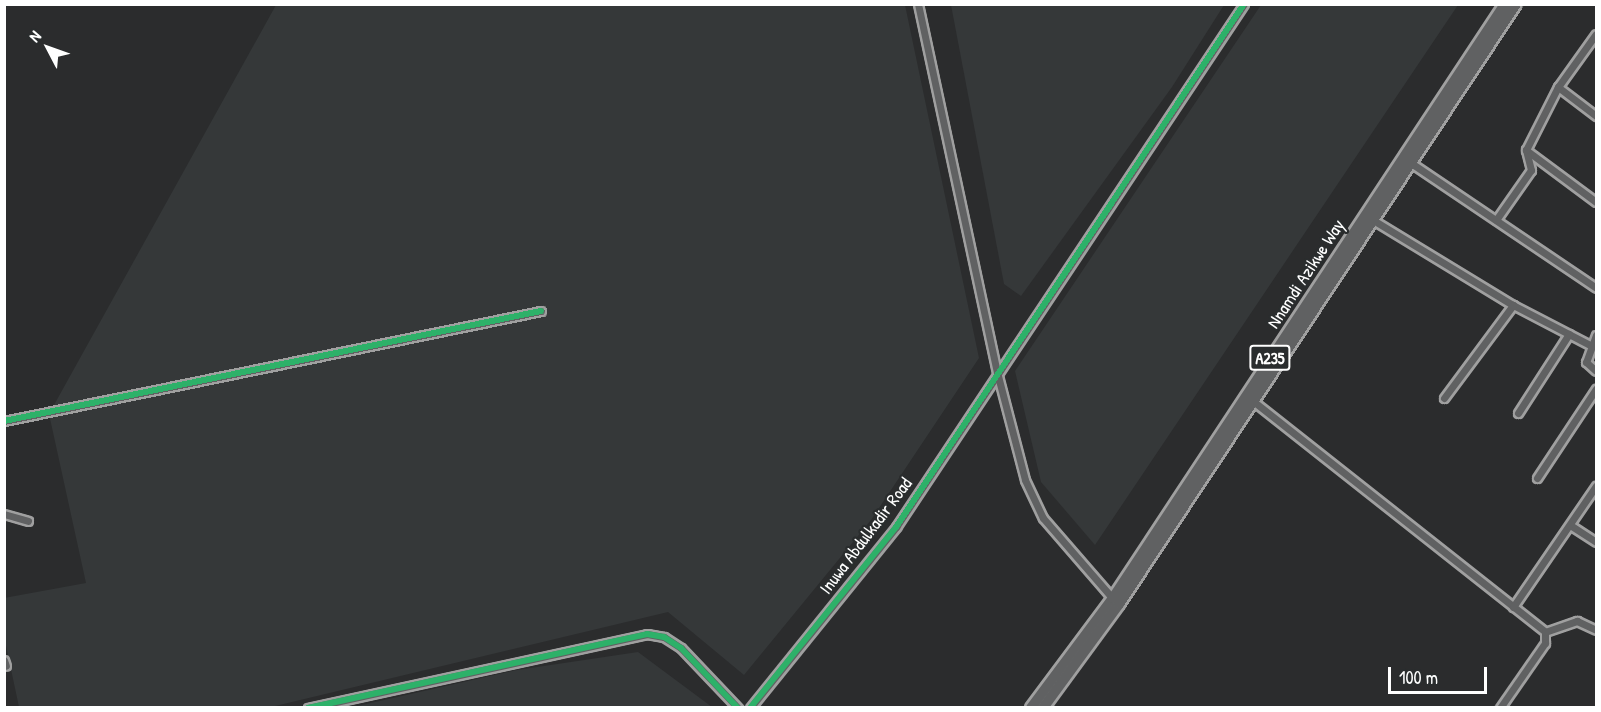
<!DOCTYPE html>
<html>
<head>
<meta charset="utf-8">
<style>
	body { margin:0 }
	#map { position:relative; width:1601px; height:712px; overflow:hidden; background:#2b2c2d; font-family:"Patrick Hand",sans-serif }
	div>[style] { position:absolute }
	.built>* { inset:0; background:#353839 }
	.roads { filter:drop-shadow(2px 0 #a0a0a0) drop-shadow(-2px 0 #a0a0a0) drop-shadow(0 2px #a0a0a0) drop-shadow(0 -2px #a0a0a0) }
	.minor>* { height:7px; margin:-3.5px; padding:0 3.5px; transform-origin:3.5px; border-radius:3.5px; background:#606162 }
	.highway>* { height:10px; margin:-5px; padding:0 5px; transform-origin:5px; border-radius:5px; background:#606162 }
	.cycleway>* { height:6px; margin:-3px; padding:0 3px; transform-origin:3px; border-radius:3px; background:#2db169 }
	span { translate:-50% -50%; white-space:nowrap; text-align:center; line-height:1.15; -webkit-text-stroke:4.5px #2a2d2e; paint-order:stroke }
	.shield-label span { padding:2px 4px; background:#2a2d2e; border:2px solid; border-radius:4px; -webkit-text-stroke-width:0 }
	.shield-label { font-size:16px; color:#fff; font-weight:700 }
	.street-label { font-size:18px; color:#fff }
	.frame { position:absolute; inset:0; border:6px solid #fff; pointer-events:none }
	.north { position:absolute; left:18px; top:18px; width:60px; height:60px; -webkit-text-stroke:4px #2a2d2e; paint-order:stroke; rotate:311deg; font-size:16px; font-weight:700; line-height:24px; text-align:center; color:#fff }
	.north::after { content:''; display:block; margin:auto; width:21px; height:27px; background:#fff; clip-path:polygon(50% 0,100% 100%,50% 72%,0 100%) }
	.scale { position:absolute; left:1388px; top:667px; width:99px; height:27px; box-sizing:border-box; border:3px solid #fff; border-top:0; padding-left:8px; font-size:18px; line-height:21px; white-space:nowrap; color:#fff; -webkit-text-stroke:4px #2a2d2e; paint-order:stroke }
</style>
</head>
<body>
<div id="map">
	<div class="built">
		<i style="clip-path:polygon(276px 5px,905px 5px,979px 358px,871px 520px,744px 675px,668px 612px,271px 707px,19px 707px,5px 641px,4px 598px,86px 583px,49px 414px)"></i>
		<i style="clip-path:polygon(951px 5px,1224px 5px,1172px 87px,1021px 296px,1004px 284px)"></i>
		<i style="clip-path:polygon(1261px 5px,1458px 5px,1095px 545px,1041px 482px,1015px 371px)"></i>
		<i style="clip-path:polygon(638px 652px,712px 707px,353px 707px,517px 670px)"></i>
	</div>
	<div class="roads">
		<div class="minor">
			<i style="left:918px;top:4px;width:381px;rotate:77.9deg"></i>
			<i style="left:998px;top:376px;width:107px;rotate:75.4deg"></i>
			<i style="left:1025px;top:480px;width:42px;rotate:64.7deg"></i>
			<i style="left:1043px;top:518px;width:110px;rotate:49.1deg"></i>
			<i style="left:1558px;top:87px;width:48px;rotate:37.3deg"></i>
			<i style="left:1526px;top:150px;width:87px;rotate:36.6deg"></i>
			<i style="left:1411px;top:163px;width:223px;rotate:34deg"></i>
			<i style="left:1373px;top:220px;width:164px;rotate:31.3deg"></i>
			<i style="left:1513px;top:305px;width:87px;rotate:27.5deg"></i>
			<i style="left:1496px;top:220px;width:61px;rotate:-55deg"></i>
			<i style="left:1531px;top:170px;width:21px;rotate:-104deg"></i>
			<i style="left:1526px;top:150px;width:71px;rotate:-63.1deg"></i>
			<i style="left:1558px;top:87px;width:65px;rotate:-54.4deg"></i>
			<i style="left:1596px;top:335px;width:29px;rotate:110deg"></i>
			<i style="left:1586px;top:362px;width:13px;rotate:42deg"></i>
			<i style="left:1444px;top:398px;width:116px;rotate:-53.4deg"></i>
			<i style="left:1253px;top:401px;width:372px;rotate:38.3deg"></i>
			<i style="left:1545px;top:632px;width:11px;rotate:90deg"></i>
			<i style="left:1545px;top:643px;width:79px;rotate:124.7deg"></i>
			<i style="left:1518px;top:413px;width:94px;rotate:-57.2deg"></i>
			<i style="left:4px;top:421px;width:548px;rotate:-11.58deg"></i>
			<i style="left:1537px;top:478px;width:107px;rotate:-56.5deg"></i>
			<i style="left:4px;top:514px;width:25px;rotate:16deg"></i>
			<i style="left:1570px;top:525px;width:31px;rotate:33deg"></i>
			<i style="left:1513px;top:607px;width:147px;rotate:-55.6deg"></i>
			<i style="left:1545px;top:632px;width:34px;rotate:-19deg"></i>
			<i style="left:1577px;top:621px;width:21px;rotate:25deg"></i>
			<i style="left:4px;top:660px;width:6px;rotate:72deg"></i>
			<i style="left:308px;top:708px;width:347px;rotate:-12.3deg"></i>
			<i style="left:647px;top:634px;width:17px;rotate:10deg"></i>
			<i style="left:664px;top:637px;width:20px;rotate:33deg"></i>
			<i style="left:681px;top:648px;width:83px;rotate:46.5deg"></i>
			<i style="left:750px;top:708px;width:233px;rotate:-51.1deg"></i>
			<i style="left:896px;top:527px;width:628px;rotate:-56.36deg"></i>
		</div>
		<div class="highway">
			<i style="left:1031px;top:708px;width:137px;rotate:-53.3deg"></i>
			<i style="left:1113px;top:598px;width:712px;rotate:-56.58deg"></i>
			<i style="left:1043px;top:708px;width:129px;rotate:-53.8deg"></i>
			<i style="left:1119px;top:604px;width:719px;rotate:-56.51deg"></i>
		</div>
	</div>
	<div class="cycleway">
		<i style="left:4px;top:421px;width:548px;rotate:-11.58deg"></i>
		<i style="left:308px;top:708px;width:347px;rotate:-12.3deg"></i>
		<i style="left:647px;top:634px;width:17px;rotate:10deg"></i>
		<i style="left:664px;top:637px;width:20px;rotate:33deg"></i>
		<i style="left:681px;top:648px;width:83px;rotate:46.5deg"></i>
		<i style="left:750px;top:708px;width:233px;rotate:-51.1deg"></i>
		<i style="left:896px;top:527px;width:628px;rotate:-56.36deg"></i>
	</div>
	<div class="shield-label">
		<span style="left:1270px;top:358px">A235</span>
	</div>
	<div class="street-label">
		<span style="left:1306px;top:274px;rotate:-57deg">Nnamdi Azikwe Way</span>
		<span style="left:866px;top:536px;rotate:-53deg">Inuwa Abdulkadir Road</span>
	</div>
	<div class="frame"></div>
	<div class="north">N</div>
	<div class="scale">100 m</div>
</div>
</body>
</html>
